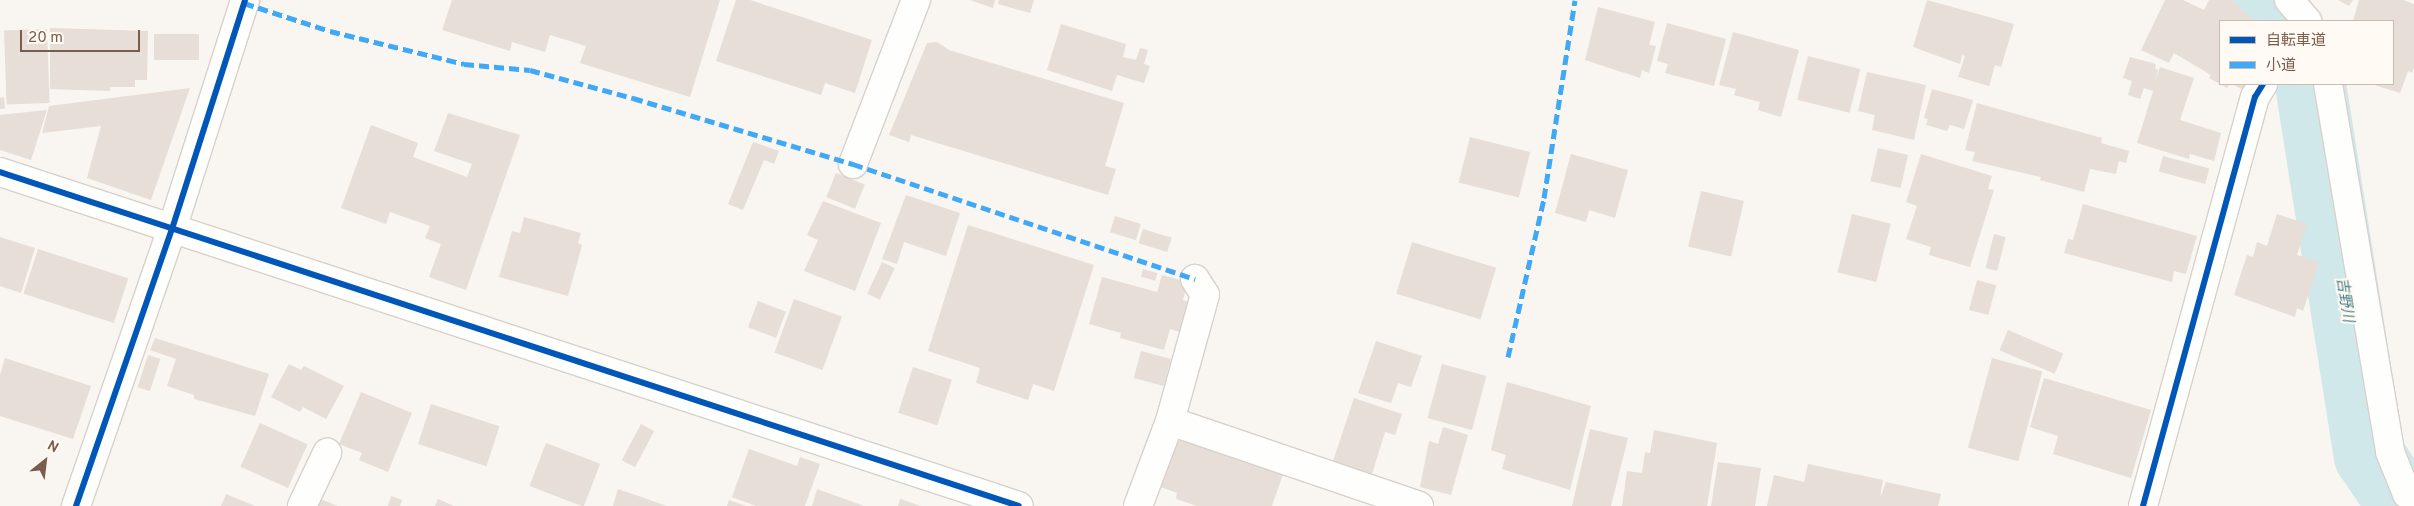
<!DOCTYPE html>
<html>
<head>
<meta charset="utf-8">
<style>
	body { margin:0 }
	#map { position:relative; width:2414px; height:506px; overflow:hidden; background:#f9f5f0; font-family:Overpass,"Noto Sans JP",sans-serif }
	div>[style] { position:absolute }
	.river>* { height:71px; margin:-35.5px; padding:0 35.5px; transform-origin:35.5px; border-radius:35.5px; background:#d0e8ea }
	.building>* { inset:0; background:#e6ded7; transform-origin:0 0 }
	.roads { filter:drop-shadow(1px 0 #d7d1cb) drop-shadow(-1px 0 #d7d1cb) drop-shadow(0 1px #d7d1cb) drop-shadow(0 -1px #d7d1cb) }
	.minor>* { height:28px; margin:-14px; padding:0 14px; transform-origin:14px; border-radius:14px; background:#fefefd }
	.tertiary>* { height:28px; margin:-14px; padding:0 14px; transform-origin:14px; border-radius:14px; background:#fefefd }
	.quiet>* { height:5px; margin-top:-2.5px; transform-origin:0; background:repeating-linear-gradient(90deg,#3fa9f5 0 10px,transparent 0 15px) }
	.cycleway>* { height:6px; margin:-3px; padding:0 3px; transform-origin:3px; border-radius:3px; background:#0057b8 }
	span { translate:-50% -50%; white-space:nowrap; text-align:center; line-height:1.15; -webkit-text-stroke:4px #fffaf3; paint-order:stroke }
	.water-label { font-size:15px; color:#437c86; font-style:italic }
	.legend { position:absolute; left:2219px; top:20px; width:175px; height:65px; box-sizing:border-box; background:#fffaf3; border:1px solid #cabbb1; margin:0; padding:6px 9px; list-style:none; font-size:15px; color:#7a5c4d }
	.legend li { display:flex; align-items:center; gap:10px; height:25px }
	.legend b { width:25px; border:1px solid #cabbb1 }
	.north { position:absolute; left:20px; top:436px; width:50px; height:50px; -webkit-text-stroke:4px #fffaf3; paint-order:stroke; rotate:29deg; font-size:14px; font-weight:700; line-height:20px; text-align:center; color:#7a5c4d }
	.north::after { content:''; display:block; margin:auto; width:18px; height:22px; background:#7a5c4d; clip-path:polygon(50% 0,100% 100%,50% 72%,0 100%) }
	.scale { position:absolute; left:20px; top:30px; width:120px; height:22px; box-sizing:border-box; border:2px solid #7a5c4d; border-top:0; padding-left:6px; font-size:15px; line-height:18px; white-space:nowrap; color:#7a5c4d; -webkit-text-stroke:4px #fffaf3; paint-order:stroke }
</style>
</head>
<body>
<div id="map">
	<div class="river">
		<i style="left:2247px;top:0;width:32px;rotate:41deg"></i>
		<i style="left:2310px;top:84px;width:376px;rotate:81deg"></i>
		<i style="left:2369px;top:455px;width:61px;rotate:56.3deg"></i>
	</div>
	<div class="building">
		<i style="clip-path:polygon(452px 0,720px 0,690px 97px,580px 63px,586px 46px,550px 35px,545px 52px,512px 42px,510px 51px,442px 30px)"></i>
		<i style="clip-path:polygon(736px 0,750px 0,872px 40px,855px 93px,825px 83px,821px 95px,716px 61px)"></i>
		<i style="clip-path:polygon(970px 0,995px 0,993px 8px)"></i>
		<i style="clip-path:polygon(999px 0,1034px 0,1030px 13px,998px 4px)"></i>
		<i style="clip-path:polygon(1927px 0,2014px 24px,2001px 67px,1995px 65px,1989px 86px,1958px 77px,1965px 56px,1962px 55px,1960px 64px,1913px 47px)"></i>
		<i style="clip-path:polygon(2165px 0,2183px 0,2204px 10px,2209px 0,2231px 0,2255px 21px,2220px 21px,2220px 84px,2229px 84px,2227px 88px,2209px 78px,2211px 75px,2174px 53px,2169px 63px,2141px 50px)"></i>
		<i style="clip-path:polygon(2338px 0,2353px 0,2349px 6px)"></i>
		<i style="clip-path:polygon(2359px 0,2403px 0,2414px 4px,2414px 67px,2412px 73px,2408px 71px,2400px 93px,2371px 84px,2393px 84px,2393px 21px,2353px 21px)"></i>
		<i style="clip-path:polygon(1598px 7px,1655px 22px,1649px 45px,1656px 46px,1649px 73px,1642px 70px,1640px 78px,1585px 60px)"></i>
		<i style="clip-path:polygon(1667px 23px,1726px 39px,1714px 86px,1665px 73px,1668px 64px,1657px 61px)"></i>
		<i style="clip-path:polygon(1061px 24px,1126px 44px,1123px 57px,1136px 60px,1140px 48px,1148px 50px,1144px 64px,1150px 66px,1144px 83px,1117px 75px,1112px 91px,1047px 70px)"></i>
		<i style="clip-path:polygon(50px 28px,148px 31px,147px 80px,135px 80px,135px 87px,110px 87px,110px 91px,50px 89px)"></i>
		<i style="left:47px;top:29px;width:74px;height:43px;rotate:88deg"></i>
		<i style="clip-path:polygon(1733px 32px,1799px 50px,1781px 117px,1758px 110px,1760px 102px,1734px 95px,1736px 89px,1719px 85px)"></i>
		<i style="left:154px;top:34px;width:45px;height:26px"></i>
		<i style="clip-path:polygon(937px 42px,949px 50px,1124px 103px,1105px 166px,1116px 169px,1108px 195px,911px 135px,909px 142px,889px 135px,927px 43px)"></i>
		<i style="left:1808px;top:56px;width:54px;height:45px;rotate:14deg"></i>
		<i style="clip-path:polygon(2130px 57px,2156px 64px,2155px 69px,2158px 70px,2155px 82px,2160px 67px,2194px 78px,2180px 120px,2221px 133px,2214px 161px,2190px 154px,2189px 159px,2137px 143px,2153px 91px,2144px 88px,2140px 99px,2128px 95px,2132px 81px,2123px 78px)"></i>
		<i style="clip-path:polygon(1867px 72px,1926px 85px,1914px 140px,1872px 130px,1875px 115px,1858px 111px)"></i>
		<i style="clip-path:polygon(2232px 84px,2249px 84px,2246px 91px)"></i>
		<i style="clip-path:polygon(190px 88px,151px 200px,87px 178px,101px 126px,42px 133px,49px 106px)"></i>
		<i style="clip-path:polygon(1932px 89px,1973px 100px,1964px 129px,1950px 125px,1947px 131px,1926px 125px,1928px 119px,1924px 118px)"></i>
		<i style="clip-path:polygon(4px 97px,5px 109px,0 109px,0 98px)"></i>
		<i style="clip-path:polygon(1977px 103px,2102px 138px,2101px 143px,2129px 151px,2126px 163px,2119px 161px,2116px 174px,2090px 169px,2084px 192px,2040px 180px,2041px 177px,1972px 161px,1975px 152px,1965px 150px)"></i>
		<i style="clip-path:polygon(47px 110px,31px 160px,0 150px,0 115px)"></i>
		<i style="clip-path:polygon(448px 113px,520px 135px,466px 290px,429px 277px,441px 244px,425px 238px,430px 226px,390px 212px,386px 224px,341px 208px,371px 125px,418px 143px,413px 157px,467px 177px,472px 164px,434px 151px)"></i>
		<i style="left:1470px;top:137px;width:62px;height:47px;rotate:14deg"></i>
		<i style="clip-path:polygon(753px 142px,779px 151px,774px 164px,764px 160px,743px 210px,728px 204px)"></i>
		<i style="left:1878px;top:148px;width:31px;height:34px;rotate:13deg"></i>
		<i style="clip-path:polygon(1571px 154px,1628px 170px,1615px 218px,1589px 210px,1586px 222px,1555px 213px)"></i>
		<i style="clip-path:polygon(1921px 154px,1992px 176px,1988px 189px,1994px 190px,1970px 267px,1929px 255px,1931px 247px,1906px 239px,1917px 206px,1906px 202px)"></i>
		<i style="left:2163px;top:156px;width:48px;height:16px;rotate:15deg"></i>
		<i style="left:836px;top:173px;width:31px;height:26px;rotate:22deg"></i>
		<i style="left:1701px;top:191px;width:44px;height:57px;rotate:13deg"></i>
		<i style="clip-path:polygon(906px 195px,960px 213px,946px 256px,904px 242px,897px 264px,882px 259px)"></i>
		<i style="clip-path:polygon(823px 201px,881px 223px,855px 291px,804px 271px,818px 240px,807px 235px)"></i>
		<i style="clip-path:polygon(2083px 204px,2197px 236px,2186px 274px,2174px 271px,2172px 282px,2064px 253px,2068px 239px,2073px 240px)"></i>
		<i style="left:1852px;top:214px;width:40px;height:60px;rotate:14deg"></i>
		<i style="clip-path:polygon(2277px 214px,2307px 224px,2297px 255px,2319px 262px,2303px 311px,2297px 308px,2295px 317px,2234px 295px,2247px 255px,2253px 257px,2257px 242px,2267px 246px)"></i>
		<i style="left:1115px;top:216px;width:27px;height:17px;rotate:17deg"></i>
		<i style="clip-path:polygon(524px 217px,581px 233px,578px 243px,582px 245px,568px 296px,499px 277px,512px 231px,520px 233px)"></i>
		<i style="clip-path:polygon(968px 225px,1094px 265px,1054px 391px,1033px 384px,1028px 400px,976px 383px,980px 368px,928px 351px)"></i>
		<i style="left:1143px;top:229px;width:30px;height:15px;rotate:17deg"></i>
		<i style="left:1994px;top:234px;width:12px;height:35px;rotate:14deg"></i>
		<i style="clip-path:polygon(0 237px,35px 248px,21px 293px,0 286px)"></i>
		<i style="left:1412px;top:242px;width:88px;height:54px;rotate:17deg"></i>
		<i style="left:38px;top:249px;width:95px;height:47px;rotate:18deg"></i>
		<i style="left:882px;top:262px;width:14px;height:35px;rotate:25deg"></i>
		<i style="left:1143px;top:269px;width:15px;height:8px;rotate:16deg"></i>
		<i style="clip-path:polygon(1162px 275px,1188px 282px,1183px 300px,1189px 302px,1180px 332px,1170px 329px,1164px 350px,1120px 338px,1121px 333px,1089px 324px,1102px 277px,1157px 292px)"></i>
		<i style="left:1977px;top:280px;width:20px;height:31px;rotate:15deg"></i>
		<i style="left:794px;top:299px;width:51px;height:57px;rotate:20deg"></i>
		<i style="left:758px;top:301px;width:30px;height:28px;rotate:21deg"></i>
		<i style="left:2008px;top:330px;width:60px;height:22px;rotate:23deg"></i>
		<i style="clip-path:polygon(155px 338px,269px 374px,255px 416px,194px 399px,194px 395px,167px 386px,176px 359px,150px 350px)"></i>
		<i style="clip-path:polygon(1376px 341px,1422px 356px,1411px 387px,1398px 383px,1391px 403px,1358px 393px)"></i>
		<i style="left:1141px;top:351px;width:31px;height:28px;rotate:15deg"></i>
		<i style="left:148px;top:355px;width:13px;height:34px;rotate:18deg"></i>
		<i style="clip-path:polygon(5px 358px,91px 386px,73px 439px,0 416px,0 375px)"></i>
		<i style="left:1992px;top:358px;width:52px;height:93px;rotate:15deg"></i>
		<i style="clip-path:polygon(289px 364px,301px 370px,304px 366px,344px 386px,326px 419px,303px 407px,300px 412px,271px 397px)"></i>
		<i style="left:1442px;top:364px;width:46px;height:56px;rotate:15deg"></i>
		<i style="left:913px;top:367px;width:41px;height:48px;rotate:18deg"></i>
		<i style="clip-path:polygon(2044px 378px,2151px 410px,2131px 478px,2053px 454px,2058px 436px,2030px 427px)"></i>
		<i style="clip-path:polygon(1507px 382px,1591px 406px,1570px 490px,1502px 469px,1506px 455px,1491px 450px)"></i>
		<i style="clip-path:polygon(361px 392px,412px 413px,388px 472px,359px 460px,362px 453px,339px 444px)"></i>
		<i style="clip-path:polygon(1354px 398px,1402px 414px,1395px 435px,1385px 432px,1371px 477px,1332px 464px)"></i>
		<i style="left:431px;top:404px;width:72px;height:42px;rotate:18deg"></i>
		<i style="left:260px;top:423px;width:52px;height:48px;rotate:24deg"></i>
		<i style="left:641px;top:424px;width:15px;height:41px;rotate:28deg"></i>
		<i style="clip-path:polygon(1443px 427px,1468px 435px,1451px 495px,1420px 487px,1429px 441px,1438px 444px)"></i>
		<i style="clip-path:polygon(1590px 429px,1628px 438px,1611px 506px,1572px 506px)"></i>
		<i style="clip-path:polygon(1654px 430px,1717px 443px,1707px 506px,1622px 506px,1627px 471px,1642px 473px,1645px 452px,1650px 453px)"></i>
		<i style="clip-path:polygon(1177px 433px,1284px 471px,1272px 506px,1197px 506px,1176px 499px,1177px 493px,1158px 486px)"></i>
		<i style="left:546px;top:443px;width:58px;height:46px;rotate:21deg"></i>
		<i style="clip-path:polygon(749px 449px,797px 466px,800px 457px,820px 464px,805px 506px,756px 506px,732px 497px)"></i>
		<i style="clip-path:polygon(1718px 462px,1761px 468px,1755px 506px,1711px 506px)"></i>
		<i style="clip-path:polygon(1808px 464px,1883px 480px,1880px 498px,1886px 482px,1941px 494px,1938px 506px,1767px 506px,1774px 475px,1804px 482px)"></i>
		<i style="clip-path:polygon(618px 489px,667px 506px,613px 506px)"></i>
		<i style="clip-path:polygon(817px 489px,864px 506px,812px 506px)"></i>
		<i style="clip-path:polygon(226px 494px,255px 506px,221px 506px)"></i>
		<i style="clip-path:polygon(391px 496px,402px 500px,400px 506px,388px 506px)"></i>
		<i style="clip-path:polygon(318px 498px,338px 506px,314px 506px)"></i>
		<i style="clip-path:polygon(438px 499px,454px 506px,435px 506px)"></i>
		<i style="clip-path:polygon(900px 499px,921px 506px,898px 506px)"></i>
		<i style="clip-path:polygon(729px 500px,746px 506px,727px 506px)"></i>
	</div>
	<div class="roads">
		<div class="minor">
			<i style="left:2289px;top:0;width:28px;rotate:49deg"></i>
			<i style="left:2328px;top:84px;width:373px;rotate:80.4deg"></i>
			<i style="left:2390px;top:452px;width:45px;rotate:68deg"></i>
			<i style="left:2407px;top:494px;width:9px;rotate:36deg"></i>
			<i style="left:853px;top:164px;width:176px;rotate:-69deg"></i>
			<i style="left:1170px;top:421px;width:263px;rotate:18.8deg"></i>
			<i style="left:76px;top:506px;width:293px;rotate:-70.9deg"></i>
			<i style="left:172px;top:229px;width:240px;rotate:-72.3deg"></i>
			<i style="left:302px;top:506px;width:59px;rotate:-64.7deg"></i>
			<i style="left:1138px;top:506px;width:91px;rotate:-69.4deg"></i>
			<i style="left:1170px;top:421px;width:131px;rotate:-74.5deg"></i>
			<i style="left:1205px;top:295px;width:19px;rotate:-122deg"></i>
			<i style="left:2143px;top:506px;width:424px;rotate:-74.7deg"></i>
			<i style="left:2255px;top:97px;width:15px;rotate:-58deg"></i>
		</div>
		<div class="tertiary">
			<i style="left:0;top:172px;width:1072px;rotate:18.15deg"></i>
		</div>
	</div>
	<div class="quiet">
		<i style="left:244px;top:3px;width:90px;rotate:18deg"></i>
		<i style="left:330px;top:31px;width:138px;rotate:13.8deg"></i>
		<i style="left:464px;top:64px;width:66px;rotate:5.2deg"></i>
		<i style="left:530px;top:70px;width:107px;rotate:15.2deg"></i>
		<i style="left:633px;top:98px;width:230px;rotate:16.7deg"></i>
		<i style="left:853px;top:164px;width:361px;rotate:18.6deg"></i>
		<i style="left:1508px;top:357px;width:163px;rotate:-77.2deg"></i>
		<i style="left:1544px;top:198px;width:200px;rotate:-81.1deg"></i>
	</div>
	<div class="cycleway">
		<i style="left:0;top:172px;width:1072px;rotate:18.15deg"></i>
		<i style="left:76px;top:506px;width:293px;rotate:-70.9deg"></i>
		<i style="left:172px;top:229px;width:240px;rotate:-72.3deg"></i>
		<i style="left:2143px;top:506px;width:424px;rotate:-74.7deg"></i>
		<i style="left:2255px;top:97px;width:15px;rotate:-58deg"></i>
	</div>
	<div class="water-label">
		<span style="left:2344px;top:300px;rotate:81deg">吉野川</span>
	</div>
	<ul class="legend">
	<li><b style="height:6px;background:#0057b8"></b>自転車道</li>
	<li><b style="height:6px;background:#3fa9f5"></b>小道</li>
	</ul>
	<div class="north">N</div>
	<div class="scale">20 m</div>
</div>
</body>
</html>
